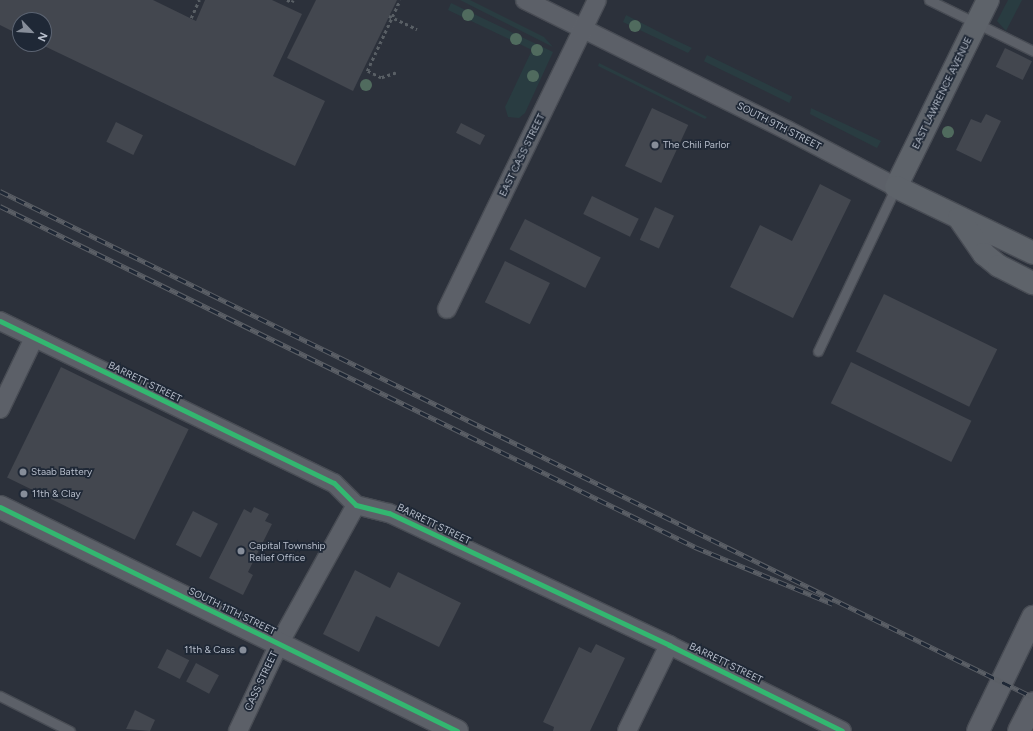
<!DOCTYPE html>
<html>
<head>
<meta charset="utf-8">
<style>
	body { margin:0 }
	#map { position:relative; width:1033px; height:731px; overflow:hidden; background:#2c313b; font-family:Figtree,sans-serif }
	div>[style] { position:absolute }
	.green>* { inset:0; background:#293c41; transform-origin:0 0 }
	.building>* { inset:0; background:#43474f; transform-origin:0 0 }
	.path>* { height:2.5px; margin-top:-1.25px; transform-origin:0; background:repeating-linear-gradient(90deg,#595f65 0 3px,transparent 0 6px) }
	.roads { filter:drop-shadow(1px 0 #484c54) drop-shadow(-1px 0 #484c54) drop-shadow(0 1px #484c54) drop-shadow(0 -1px #484c54) }
	.service>* { height:9px; margin:-4.5px; padding:0 4.5px; transform-origin:4.5px; border-radius:4.5px; background:#5c6068 }
	.minor>* { height:18px; margin:-9px; padding:0 9px; transform-origin:9px; border-radius:9px; background:#5c6068 }
	.tertiary>* { height:22px; margin:-11px; padding:0 11px; transform-origin:11px; border-radius:11px; background:#5c6068 }
	.primary>* { height:22px; margin:-11px; padding:0 11px; transform-origin:11px; border-radius:11px; background:#5e636a }
	.rail>* { height:4.5px; margin-top:-2.25px; transform-origin:0; background:repeating-linear-gradient(90deg,#1f2836 0 9px,#5b5f66 0 18px); box-sizing:border-box; border-block:1px solid #5b5f66 }
	.cycleway>* { height:5px; margin:-2.5px; padding:0 2.5px; transform-origin:2.5px; border-radius:2.5px; background:#33b770 }
	.trees>* { width:12px; height:12px; margin:-6px; border-radius:50%; background:#506b5e }
	.dots>* { width:11px; height:11px; translate:-50% -50%; box-sizing:border-box; border:2px solid #1f2836; border-radius:50% }
	span { translate:-50% -50%; white-space:nowrap; text-align:center; line-height:1.15; -webkit-text-stroke:3.5px #1f2836; paint-order:stroke }
	.street-label { font-size:10px; color:#b7becb }
	.poi-label { font-size:10px; color:#b7becb }
	.left { translate:0 -50%; text-align:left }
	.right { translate:-100% -50%; text-align:right }
	.north { position:absolute; left:12px; top:12px; width:40px; height:40px; box-sizing:border-box; background:#1f2836; border:1px solid #5c6472; border-radius:50%; rotate:115deg; font-size:11px; font-weight:700; line-height:16px; text-align:center; color:#b7becb }
	.north::after { content:''; display:block; margin:auto; width:14px; height:18px; background:#868d99; clip-path:polygon(50% 0,100% 100%,50% 72%,0 100%) }
</style>
</head>
<body>
<div id="map">
	<div class="green">
		<i style="clip-path:polygon(460px 0,470px 0,544px 37px,553px 47px)"></i>
		<i style="clip-path:polygon(1008px 0,1022px 0,1006px 31px,997px 21px)"></i>
		<i style="clip-path:polygon(451px 3px,553px 52px,525px 113px,519px 118px,508px 117px,505px 107px,532px 50px,448px 10px)"></i>
		<i style="clip-path:polygon(626px 15px,671px 38px,692px 48px,688px 53px,623px 22px)"></i>
		<i style="left:707px;top:55px;width:95px;height:7px;rotate:26deg"></i>
		<i style="clip-path:polygon(599px 63px,707px 117px,705px 119px,598px 66px)"></i>
		<i style="clip-path:polygon(811px 108px,881px 141px,877px 148px,810px 114px)"></i>
	</div>
	<div class="building">
		<i style="clip-path:polygon(0 0,153px 0,196px 21px,205px 0,272px 0,302px 14px,273px 76px,325px 101px,295px 166px,40px 44px,44px 44px,44px 20px,20px 20px,20px 35px,0 25px)"></i>
		<i style="clip-path:polygon(316px 0,397px 0,353px 91px,287px 58px)"></i>
		<i style="left:1005px;top:48px;width:30px;height:21px;rotate:26deg"></i>
		<i style="left:652px;top:108px;width:40px;height:64px;rotate:25deg"></i>
		<i style="clip-path:polygon(986px 114px,1001px 121px,981px 162px,956px 150px,971px 119px,981px 123px)"></i>
		<i style="left:116px;top:122px;width:30px;height:22px;rotate:26deg"></i>
		<i style="left:461px;top:123px;width:27px;height:11px;rotate:27deg"></i>
		<i style="clip-path:polygon(820px 184px,851px 200px,793px 318px,730px 287px,760px 225px,792px 241px)"></i>
		<i style="left:592px;top:196px;width:52px;height:20px;rotate:26deg"></i>
		<i style="left:655px;top:207px;width:21px;height:36px;rotate:25deg"></i>
		<i style="left:525px;top:219px;width:85px;height:34px;rotate:27deg"></i>
		<i style="left:505px;top:261px;width:50px;height:46px;rotate:26deg"></i>
		<i style="left:884px;top:294px;width:126px;height:64px;rotate:26deg"></i>
		<i style="left:851px;top:362px;width:134px;height:46px;rotate:26deg"></i>
		<i style="left:61px;top:367px;width:142px;height:123px;rotate:26deg"></i>
		<i style="clip-path:polygon(254px 507px,269px 514px,265px 521px,272px 524px,248px 572px,253px 575px,243px 595px,209px 578px,244px 509px,251px 513px)"></i>
		<i style="left:193px;top:511px;width:28px;height:38px;rotate:27deg"></i>
		<i style="clip-path:polygon(355px 570px,390px 588px,398px 572px,461px 603px,439px 647px,376px 616px,359px 652px,323px 634px)"></i>
		<i style="clip-path:polygon(596px 644px,625px 658px,590px 731px,553px 731px,554px 727px,543px 722px,579px 647px,591px 653px)"></i>
		<i style="left:167px;top:649px;width:25px;height:21px;rotate:27deg"></i>
		<i style="left:196px;top:663px;width:26px;height:21px;rotate:28deg"></i>
		<i style="clip-path:polygon(135px 710px,155px 720px,150px 731px,126px 729px)"></i>
	</div>
	<div class="path">
		<i style="left:287px;top:0;width:5px;rotate:22deg"></i>
		<i style="left:292px;top:2px;width:2px;rotate:-63deg"></i>
		<i style="left:389px;top:16px;width:31px;rotate:25deg"></i>
		<i style="left:191px;top:18px;width:20px;rotate:-66deg"></i>
		<i style="left:396px;top:73px;width:16px;rotate:162deg"></i>
		<i style="left:381px;top:78px;width:16px;rotate:-153deg"></i>
		<i style="left:367px;top:71px;width:78px;rotate:-65.1deg"></i>
	</div>
	<div class="roads">
		<div class="service">
			<i style="left:929px;top:0;width:116px;rotate:26.1deg"></i>
			<i style="left:818px;top:351px;width:182px;rotate:-64.6deg"></i>
			<i style="left:0;top:696px;width:78px;rotate:26.6deg"></i>
		</div>
		<div class="minor">
			<i style="left:525px;top:0;width:292px;rotate:26.4deg"></i>
			<i style="left:787px;top:130px;width:123px;rotate:27.6deg"></i>
			<i style="left:447px;top:309px;width:343px;rotate:-64.1deg"></i>
			<i style="left:0;top:321px;width:371px;rotate:25.9deg"></i>
			<i style="left:334px;top:483px;width:31px;rotate:45deg"></i>
			<i style="left:356px;top:505px;width:34px;rotate:14deg"></i>
			<i style="left:389px;top:513px;width:310px;rotate:25.2deg"></i>
			<i style="left:669px;top:645px;width:193px;rotate:26.4deg"></i>
			<i style="left:0;top:409px;width:79px;rotate:-64.4deg"></i>
			<i style="left:238px;top:731px;width:96px;rotate:-64.8deg"></i>
			<i style="left:279px;top:644px;width:159px;rotate:-61deg"></i>
			<i style="left:627px;top:731px;width:96px;rotate:-64deg"></i>
		</div>
		<div class="tertiary">
			<i style="left:0;top:507px;width:509px;rotate:26.11deg"></i>
			<i style="left:978px;top:731px;width:127px;rotate:-64.2deg"></i>
			<i style="left:1019px;top:731px;width:31px;rotate:-63deg"></i>
		</div>
		<div class="primary">
			<i style="left:988px;top:0;width:208px;rotate:116.2deg"></i>
			<i style="left:896px;top:187px;width:152px;rotate:25.7deg"></i>
			<i style="left:959px;top:218px;width:44px;rotate:55.2deg"></i>
			<i style="left:984px;top:254px;width:19px;rotate:39deg"></i>
			<i style="left:999px;top:266px;width:38px;rotate:27deg"></i>
		</div>
	</div>
	<div class="rail">
		<i style="left:0;top:191px;width:1150px;rotate:26.1deg"></i>
		<i style="left:0;top:206px;width:774px;rotate:26.13deg"></i>
		<i style="left:695px;top:547px;width:149px;rotate:22.4deg"></i>
	</div>
	<div class="cycleway">
		<i style="left:0;top:321px;width:371px;rotate:25.9deg"></i>
		<i style="left:334px;top:483px;width:31px;rotate:45deg"></i>
		<i style="left:356px;top:505px;width:34px;rotate:14deg"></i>
		<i style="left:389px;top:513px;width:310px;rotate:25.2deg"></i>
		<i style="left:669px;top:645px;width:193px;rotate:26.4deg"></i>
		<i style="left:0;top:507px;width:509px;rotate:26.11deg"></i>
	</div>
	<div class="trees">
		<i style="left:468px;top:15px"></i>
		<i style="left:635px;top:26px"></i>
		<i style="left:516px;top:39px"></i>
		<i style="left:537px;top:50px"></i>
		<i style="left:533px;top:76px"></i>
		<i style="left:366px;top:85px"></i>
		<i style="left:948px;top:132px"></i>
	</div>
	<div class="dots">
		<i style="left:655px;top:145px;background:#868d99"></i>
		<i style="left:23px;top:472px;background:#868d99"></i>
		<i style="left:24px;top:494px;background:#868d99"></i>
		<i style="left:241px;top:551px;background:#868d99"></i>
		<i style="left:243px;top:650px;background:#868d99"></i>
	</div>
	<div class="street-label">
		<span style="left:942px;top:93px;rotate:-64deg">EAST LAWRENCE AVENUE</span>
		<span style="left:779px;top:126px;rotate:27deg">SOUTH 9TH STREET</span>
		<span style="left:522px;top:155px;rotate:-64deg">EAST CASS STREET</span>
		<span style="left:145px;top:382px;rotate:26deg">BARRETT STREET</span>
		<span style="left:434px;top:524px;rotate:26deg">BARRETT STREET</span>
		<span style="left:232px;top:611px;rotate:26deg">SOUTH 11TH STREET</span>
		<span style="left:726px;top:663px;rotate:26deg">BARRETT STREET</span>
		<span style="left:261px;top:681px;rotate:-65deg">CASS STREET</span>
	</div>
	<div class="poi-label">
		<span class="left" style="left:663px;top:145px">The Chili Parlor</span>
		<span class="left" style="left:31px;top:472px">Staab Battery</span>
		<span class="left" style="left:32px;top:494px">11th &amp; Clay</span>
		<span class="left" style="left:249px;top:551px">Capital Township<br>Relief Office</span>
		<span class="right" style="left:235px;top:650px">11th &amp; Cass</span>
	</div>
	<div class="north">N</div>
</div>
</body>
</html>
